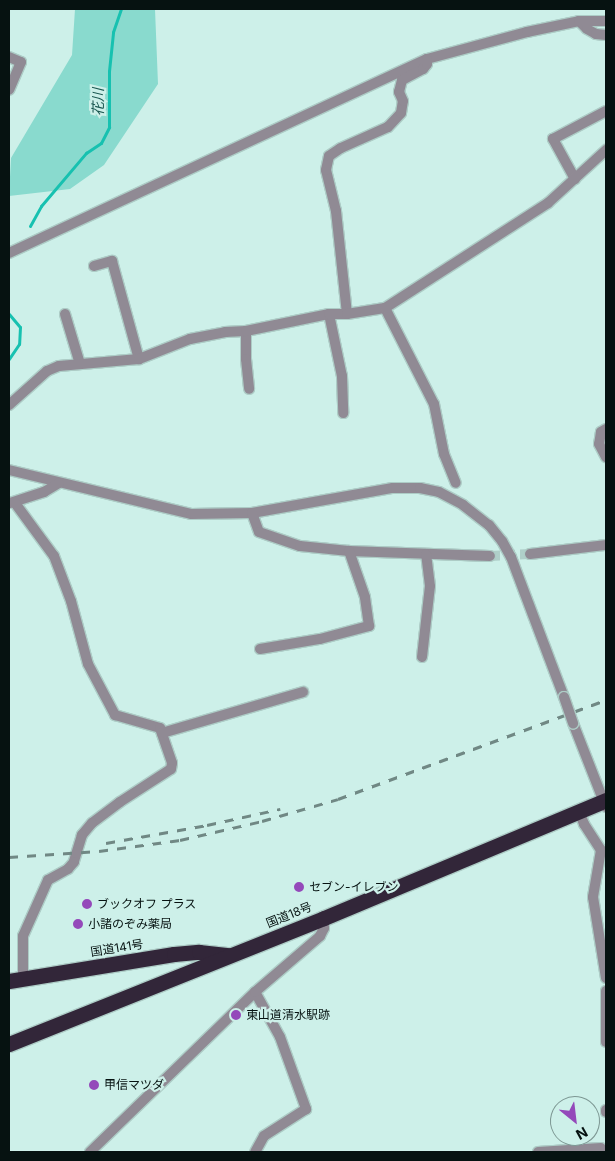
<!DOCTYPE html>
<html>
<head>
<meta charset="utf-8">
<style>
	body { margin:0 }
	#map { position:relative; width:615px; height:1161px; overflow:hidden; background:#cdf0e9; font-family:Inter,"Noto Sans JP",sans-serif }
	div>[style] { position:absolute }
	.green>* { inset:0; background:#89dace }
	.stream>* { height:3px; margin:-1.5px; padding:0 1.5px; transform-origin:1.5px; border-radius:1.5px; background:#17c1b0 }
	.minor-tunnel>* { height:10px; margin-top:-5px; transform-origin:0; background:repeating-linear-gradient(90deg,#afcfc9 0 10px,transparent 0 15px) }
	.roads { filter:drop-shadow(1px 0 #adccc6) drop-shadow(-1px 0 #adccc6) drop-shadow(0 1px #adccc6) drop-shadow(0 -1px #adccc6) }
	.minor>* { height:10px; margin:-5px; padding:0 5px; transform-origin:5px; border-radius:5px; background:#908a94 }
	.highway>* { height:15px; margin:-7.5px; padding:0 7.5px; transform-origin:7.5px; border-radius:7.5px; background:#322639 }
	.rail>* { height:3px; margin-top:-1.5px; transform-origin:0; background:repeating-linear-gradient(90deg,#708884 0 9px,transparent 0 18px) }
	.bridges { filter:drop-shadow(1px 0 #adccc6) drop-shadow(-1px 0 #adccc6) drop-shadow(0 1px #adccc6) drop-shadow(0 -1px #adccc6) }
	.minor-bridge>* { height:10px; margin:-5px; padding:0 5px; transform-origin:5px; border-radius:5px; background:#908a94 }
	.dots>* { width:14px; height:14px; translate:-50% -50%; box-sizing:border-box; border:2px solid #cdf0e9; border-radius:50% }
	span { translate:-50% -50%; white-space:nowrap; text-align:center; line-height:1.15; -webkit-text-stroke:4.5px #cdf0e9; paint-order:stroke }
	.poi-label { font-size:12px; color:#061211 }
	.left { translate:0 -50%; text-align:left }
	.street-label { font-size:12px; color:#061211 }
	.water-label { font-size:14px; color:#18554e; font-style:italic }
	.frame { position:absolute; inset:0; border:10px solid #061211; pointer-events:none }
	.north { position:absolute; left:550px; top:1096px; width:50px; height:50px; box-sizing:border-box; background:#cdf0e9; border:1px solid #7d9793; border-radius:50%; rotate:151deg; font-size:14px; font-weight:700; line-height:20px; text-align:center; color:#061211 }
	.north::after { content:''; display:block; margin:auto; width:18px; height:22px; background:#9449ba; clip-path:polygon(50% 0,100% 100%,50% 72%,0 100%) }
</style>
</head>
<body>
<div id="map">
	<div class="green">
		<i style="clip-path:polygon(75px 9px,155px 9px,158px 84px,104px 165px,70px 189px,9px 196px,11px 158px,72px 55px)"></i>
	</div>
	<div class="stream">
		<i style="left:30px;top:226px;width:23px;rotate:-61deg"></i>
		<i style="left:41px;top:206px;width:70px;rotate:-49.7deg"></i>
		<i style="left:86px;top:153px;width:18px;rotate:-34deg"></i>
		<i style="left:101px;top:143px;width:18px;rotate:-63deg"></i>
		<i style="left:109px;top:127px;width:56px;rotate:-90deg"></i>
		<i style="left:109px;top:71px;width:39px;rotate:-84deg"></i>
		<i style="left:113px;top:32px;width:24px;rotate:-71deg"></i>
		<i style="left:9px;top:314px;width:17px;rotate:50deg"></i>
		<i style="left:20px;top:327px;width:17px;rotate:93deg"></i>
		<i style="left:19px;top:344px;width:18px;rotate:124deg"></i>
	</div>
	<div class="minor-tunnel">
		<i style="left:490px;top:556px;width:40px;rotate:-2.9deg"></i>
	</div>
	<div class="roads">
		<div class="minor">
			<i style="left:579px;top:21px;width:11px;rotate:45deg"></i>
			<i style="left:587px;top:29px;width:10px;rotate:29deg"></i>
			<i style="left:596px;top:34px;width:10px;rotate:6deg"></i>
			<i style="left:9px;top:57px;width:13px;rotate:23deg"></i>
			<i style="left:21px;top:62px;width:30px;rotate:113deg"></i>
			<i style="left:575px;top:179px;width:46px;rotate:-118.8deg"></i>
			<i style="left:553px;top:139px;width:60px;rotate:-27.8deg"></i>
			<i style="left:9px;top:253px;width:461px;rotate:-24.9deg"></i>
			<i style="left:427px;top:59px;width:104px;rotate:-15.1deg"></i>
			<i style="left:527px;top:32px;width:53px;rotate:-11.9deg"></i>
			<i style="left:579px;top:21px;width:27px"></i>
			<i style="left:94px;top:266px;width:19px;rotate:-16deg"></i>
			<i style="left:112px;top:261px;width:102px;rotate:74.6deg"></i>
			<i style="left:385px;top:308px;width:108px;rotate:63deg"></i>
			<i style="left:434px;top:404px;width:51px;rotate:78.7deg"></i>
			<i style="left:444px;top:454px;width:31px;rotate:68deg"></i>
			<i style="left:65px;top:314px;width:52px;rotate:73.3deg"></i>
			<i style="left:329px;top:314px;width:63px;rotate:78.2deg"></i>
			<i style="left:342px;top:376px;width:37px;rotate:88deg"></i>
			<i style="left:347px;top:314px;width:104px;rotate:-96.1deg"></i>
			<i style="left:336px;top:211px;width:42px;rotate:-103.7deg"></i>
			<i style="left:326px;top:170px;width:14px;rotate:-78deg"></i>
			<i style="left:329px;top:156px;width:14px;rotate:-34deg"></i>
			<i style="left:341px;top:148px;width:51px;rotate:-24.1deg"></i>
			<i style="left:388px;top:127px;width:19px;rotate:-47deg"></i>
			<i style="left:401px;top:113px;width:12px;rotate:-81deg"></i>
			<i style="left:403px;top:101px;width:10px;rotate:-114deg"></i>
			<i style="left:399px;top:92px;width:12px;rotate:-76deg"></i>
			<i style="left:402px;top:80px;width:24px;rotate:-28deg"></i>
			<i style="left:423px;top:69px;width:6px;rotate:-51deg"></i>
			<i style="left:427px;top:64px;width:5px;rotate:-90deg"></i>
			<i style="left:246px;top:331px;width:28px;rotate:90deg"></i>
			<i style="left:246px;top:359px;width:30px;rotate:84deg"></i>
			<i style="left:9px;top:405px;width:51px;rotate:-41.8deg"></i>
			<i style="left:47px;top:371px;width:13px;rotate:-23deg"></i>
			<i style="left:59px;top:366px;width:80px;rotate:-5deg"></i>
			<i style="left:139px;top:359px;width:55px;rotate:-21.4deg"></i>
			<i style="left:190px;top:339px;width:36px;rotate:-11deg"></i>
			<i style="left:225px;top:332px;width:21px;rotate:-3deg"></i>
			<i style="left:246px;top:331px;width:85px;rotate:-11.6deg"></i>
			<i style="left:329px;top:314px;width:18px"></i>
			<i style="left:347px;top:314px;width:38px;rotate:-9deg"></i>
			<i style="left:385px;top:308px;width:194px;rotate:-32.8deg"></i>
			<i style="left:548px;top:203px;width:79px;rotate:-42.4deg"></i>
			<i style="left:606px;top:429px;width:6px;rotate:149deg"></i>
			<i style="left:601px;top:432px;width:12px;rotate:99deg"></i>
			<i style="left:599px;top:444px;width:15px;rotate:62deg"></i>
			<i style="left:9px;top:470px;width:187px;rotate:13.6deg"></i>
			<i style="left:191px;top:514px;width:61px;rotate:-0.9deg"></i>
			<i style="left:252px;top:513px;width:143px;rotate:-10.1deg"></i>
			<i style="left:393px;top:488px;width:27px"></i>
			<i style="left:420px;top:488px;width:19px;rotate:12deg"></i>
			<i style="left:439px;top:492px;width:27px;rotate:28deg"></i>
			<i style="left:463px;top:505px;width:33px;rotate:38deg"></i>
			<i style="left:489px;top:525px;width:21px;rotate:51deg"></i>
			<i style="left:502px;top:541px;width:18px;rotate:61deg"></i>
			<i style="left:511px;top:557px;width:150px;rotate:69.3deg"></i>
			<i style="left:10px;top:503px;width:36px;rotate:-18deg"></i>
			<i style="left:44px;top:492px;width:17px;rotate:-31deg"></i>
			<i style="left:15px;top:503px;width:66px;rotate:53.7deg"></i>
			<i style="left:54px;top:556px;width:48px;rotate:69.3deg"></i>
			<i style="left:71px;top:601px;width:65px;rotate:74.9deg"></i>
			<i style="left:88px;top:664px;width:58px;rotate:62.1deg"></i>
			<i style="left:115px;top:715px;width:47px;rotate:16.1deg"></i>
			<i style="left:160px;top:728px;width:37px;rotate:71deg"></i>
			<i style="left:172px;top:763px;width:6px;rotate:99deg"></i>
			<i style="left:171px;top:769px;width:61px;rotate:147.1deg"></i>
			<i style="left:120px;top:802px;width:35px;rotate:143deg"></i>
			<i style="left:92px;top:823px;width:16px;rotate:130deg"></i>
			<i style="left:82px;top:835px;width:28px;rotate:107deg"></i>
			<i style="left:74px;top:862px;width:9px;rotate:131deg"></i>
			<i style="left:68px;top:869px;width:23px;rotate:151deg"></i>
			<i style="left:48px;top:880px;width:61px;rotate:114.1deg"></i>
			<i style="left:23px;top:936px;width:42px;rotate:90deg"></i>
			<i style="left:252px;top:513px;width:20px;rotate:70deg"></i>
			<i style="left:259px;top:532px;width:43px;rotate:18.9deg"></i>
			<i style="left:300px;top:546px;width:49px;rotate:5.8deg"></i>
			<i style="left:349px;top:551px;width:141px;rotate:2deg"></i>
			<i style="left:530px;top:554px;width:77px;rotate:-6.8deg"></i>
			<i style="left:260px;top:649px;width:61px;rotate:-9.5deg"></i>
			<i style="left:320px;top:639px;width:51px;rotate:-14.9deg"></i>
			<i style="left:369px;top:626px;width:29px;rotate:-98deg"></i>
			<i style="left:365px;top:597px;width:49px;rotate:-109.2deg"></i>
			<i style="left:422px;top:657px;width:71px;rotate:-83.6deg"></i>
			<i style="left:430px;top:586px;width:32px;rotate:-97deg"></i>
			<i style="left:573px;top:723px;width:90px;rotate:68.6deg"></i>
			<i style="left:162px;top:733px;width:147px;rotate:-16.2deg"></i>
			<i style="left:579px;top:811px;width:14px;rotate:69deg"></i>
			<i style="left:584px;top:824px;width:31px;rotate:57deg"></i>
			<i style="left:601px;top:850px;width:48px;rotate:99.7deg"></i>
			<i style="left:593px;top:897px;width:82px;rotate:80.9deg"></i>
			<i style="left:606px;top:991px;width:51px;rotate:90deg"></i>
			<i style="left:255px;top:992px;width:51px;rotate:60.9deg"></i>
			<i style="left:280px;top:1037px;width:77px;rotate:70.1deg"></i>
			<i style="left:306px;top:1109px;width:50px;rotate:147.3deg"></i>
			<i style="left:264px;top:1136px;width:18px;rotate:119deg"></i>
			<i style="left:606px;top:1110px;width:2px;rotate:90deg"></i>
			<i style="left:90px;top:1152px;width:230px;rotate:-44.1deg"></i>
			<i style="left:255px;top:992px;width:86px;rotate:-40.7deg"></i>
			<i style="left:320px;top:936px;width:9px;rotate:-63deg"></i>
			<i style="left:324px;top:928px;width:10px;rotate:-90deg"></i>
			<i style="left:538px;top:1152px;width:63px;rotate:-3.6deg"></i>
		</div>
		<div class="highway">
			<i style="left:9px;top:981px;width:167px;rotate:-9.3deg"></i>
			<i style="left:174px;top:954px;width:25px;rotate:-5deg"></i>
			<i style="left:199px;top:952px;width:30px;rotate:6deg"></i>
			<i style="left:9px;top:1044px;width:339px;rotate:-21.8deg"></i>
			<i style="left:324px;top:918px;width:306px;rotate:-22.7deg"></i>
		</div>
	</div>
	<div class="rail">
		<i style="left:106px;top:843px;width:103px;rotate:-10.1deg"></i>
		<i style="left:207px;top:825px;width:75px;rotate:-12.4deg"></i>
		<i style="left:9px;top:857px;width:90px;rotate:-3.8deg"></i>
		<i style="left:99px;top:851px;width:82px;rotate:-7.7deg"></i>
		<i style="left:180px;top:840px;width:84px;rotate:-13deg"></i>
		<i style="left:262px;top:821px;width:79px;rotate:-16.1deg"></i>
		<i style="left:338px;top:799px;width:286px;rotate:-20.3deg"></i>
	</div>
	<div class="bridges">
		<div class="minor-bridge">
			<i style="left:564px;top:697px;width:28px;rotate:71deg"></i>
		</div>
	</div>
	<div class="dots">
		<i style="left:299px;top:887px;background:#9449ba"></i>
		<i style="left:87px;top:904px;background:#9449ba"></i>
		<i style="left:78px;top:924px;background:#9449ba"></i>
		<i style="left:236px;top:1015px;background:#9449ba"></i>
		<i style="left:94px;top:1085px;background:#9449ba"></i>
	</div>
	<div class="poi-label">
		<span class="left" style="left:309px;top:887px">セブン-イレブン</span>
		<span class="left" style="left:97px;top:904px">ブックオフ プラス</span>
		<span class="left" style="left:88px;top:924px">小諸のぞみ薬局</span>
		<span class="left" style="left:246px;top:1015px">東山道清水駅跡</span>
		<span class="left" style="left:104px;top:1085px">甲信マツダ</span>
	</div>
	<div class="street-label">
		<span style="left:289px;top:915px;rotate:-22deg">国道18号</span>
		<span style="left:117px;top:948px;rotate:-9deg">国道141号</span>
	</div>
	<div class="water-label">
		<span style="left:98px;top:102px;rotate:-90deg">花川</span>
	</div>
	<div class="frame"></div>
	<div class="north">N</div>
</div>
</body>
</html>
